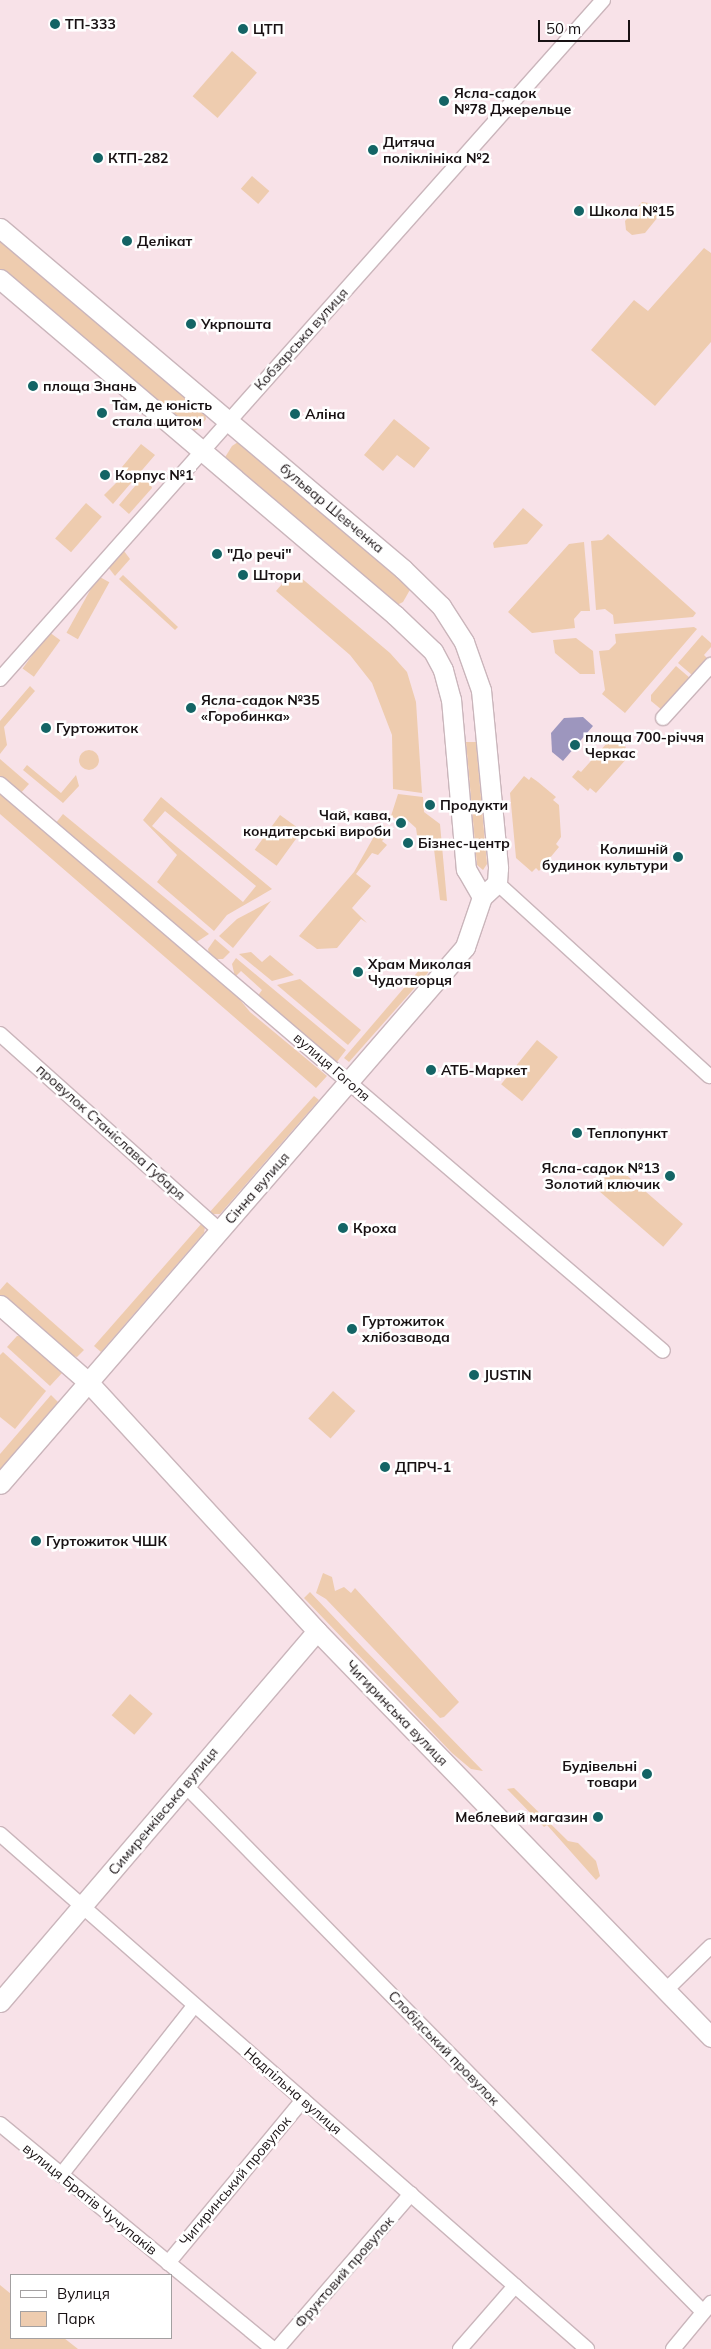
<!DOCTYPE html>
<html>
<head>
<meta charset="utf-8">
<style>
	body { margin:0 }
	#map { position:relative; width:711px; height:2349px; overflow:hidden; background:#f8e2e8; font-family:Mulish,sans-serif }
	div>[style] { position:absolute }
	.green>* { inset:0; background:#eeccaf; transform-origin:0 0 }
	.round { border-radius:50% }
	.water>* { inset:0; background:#9d96be }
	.roads { filter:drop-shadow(1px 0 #cab5bb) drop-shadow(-1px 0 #cab5bb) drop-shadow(0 1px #cab5bb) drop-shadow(0 -1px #cab5bb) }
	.street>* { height:14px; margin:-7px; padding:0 7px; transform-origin:7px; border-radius:7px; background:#fff }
	.secondary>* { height:19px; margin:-9.5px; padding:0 9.5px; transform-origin:9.5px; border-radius:9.5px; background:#fff }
	.dots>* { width:14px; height:14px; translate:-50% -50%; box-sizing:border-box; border:2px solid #fff; border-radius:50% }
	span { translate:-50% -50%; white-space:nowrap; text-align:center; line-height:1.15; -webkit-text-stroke:5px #fff; paint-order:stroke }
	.poi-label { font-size:14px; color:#181113; font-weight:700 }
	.left { translate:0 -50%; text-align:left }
	.right { translate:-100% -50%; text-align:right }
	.street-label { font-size:14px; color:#181113 }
	.legend { position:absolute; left:10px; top:2274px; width:162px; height:65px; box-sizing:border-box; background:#fff; border:1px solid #a3a0a1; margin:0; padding:6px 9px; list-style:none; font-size:15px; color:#181113 }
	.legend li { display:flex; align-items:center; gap:10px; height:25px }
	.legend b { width:25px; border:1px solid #a3a0a1 }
	.scale { position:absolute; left:538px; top:20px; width:92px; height:22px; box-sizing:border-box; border:2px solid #181113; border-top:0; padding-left:6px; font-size:15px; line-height:18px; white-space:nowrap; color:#181113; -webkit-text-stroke:4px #fff; paint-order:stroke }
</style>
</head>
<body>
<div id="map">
	<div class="green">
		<i style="left:232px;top:51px;width:33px;height:60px;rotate:41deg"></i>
		<i style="left:252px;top:176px;width:23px;height:17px;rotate:41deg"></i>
		<i style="clip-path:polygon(642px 202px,655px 204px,658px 217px,645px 233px,632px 235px,626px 230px,625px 221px)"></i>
		<i style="clip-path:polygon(0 238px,205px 412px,206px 419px,198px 429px,192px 432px,185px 429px,0 269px)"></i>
		<i style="clip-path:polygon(704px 248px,711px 253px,711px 342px,655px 406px,591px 350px,634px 300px,648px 311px)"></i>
		<i style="clip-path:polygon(394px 419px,430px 448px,414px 468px,397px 455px,383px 471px,364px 455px)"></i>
		<i style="clip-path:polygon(238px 442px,411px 588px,403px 602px,397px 605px,224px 459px,232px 446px)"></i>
		<i style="clip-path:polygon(141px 444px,155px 455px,113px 504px,104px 495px,127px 472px,122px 467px)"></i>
		<i style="clip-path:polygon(146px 473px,152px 488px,129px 514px,119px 505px)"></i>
		<i style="left:86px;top:503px;width:21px;height:47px;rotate:41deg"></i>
		<i style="clip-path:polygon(523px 508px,543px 525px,527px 544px,494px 548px,493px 543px)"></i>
		<i style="clip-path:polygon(608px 534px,696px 613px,693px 617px,614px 624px,613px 615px,605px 609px,596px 610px,591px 541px,602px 540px)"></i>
		<i style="clip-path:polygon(584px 542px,590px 611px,581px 611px,574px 619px,575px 628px,532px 633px,508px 612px,569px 544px)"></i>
		<i style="clip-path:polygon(124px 551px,130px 559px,115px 576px,108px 567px)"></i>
		<i style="clip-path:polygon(293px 571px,390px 653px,407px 672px,416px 702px,422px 793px,393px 789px,392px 735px,372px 683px,350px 655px,276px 591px)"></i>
		<i style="clip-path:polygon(123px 575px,178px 627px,175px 630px,119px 579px)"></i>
		<i style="left:98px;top:576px;width:13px;height:65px;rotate:29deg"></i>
		<i style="clip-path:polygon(694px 627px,697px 629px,625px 713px,602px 694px,605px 690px,599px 651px,609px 650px,616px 643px,615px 634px)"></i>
		<i style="left:49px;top:632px;width:14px;height:45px;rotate:36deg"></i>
		<i style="clip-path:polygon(702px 635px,711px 643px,711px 647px,704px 655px,707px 658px,692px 675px,678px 663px)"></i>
		<i style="clip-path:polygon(576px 638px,593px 651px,595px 674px,580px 674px,555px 653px,553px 640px)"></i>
		<i style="clip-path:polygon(676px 666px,690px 678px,662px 710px,651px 701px,651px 695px)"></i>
		<i style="clip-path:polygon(30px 686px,35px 691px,4px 727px,7px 745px,0 754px,0 721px)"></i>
		<i style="clip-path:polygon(610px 734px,626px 747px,624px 750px,629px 756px,596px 793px,590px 788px,588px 791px,572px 777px,578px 770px,581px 772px,607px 743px,604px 741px)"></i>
		<i style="clip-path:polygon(466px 742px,476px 742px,487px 864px,483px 870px,477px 865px)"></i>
		<i class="round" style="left:79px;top:750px;width:20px;height:20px"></i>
		<i style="clip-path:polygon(0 759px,29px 784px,19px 795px,0 779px)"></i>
		<i style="clip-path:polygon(27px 765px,61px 793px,76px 775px,79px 786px,63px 803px,23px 770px)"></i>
		<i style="clip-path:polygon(524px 776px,529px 780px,531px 777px,538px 782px,556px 797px,553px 800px,559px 805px,561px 837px,556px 844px,559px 847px,539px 871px,536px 868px,532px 872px,516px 858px,510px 793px)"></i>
		<i style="clip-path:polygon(0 793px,232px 990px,250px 1012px,327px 1076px,316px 1088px,0 814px)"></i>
		<i style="clip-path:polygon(398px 794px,423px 797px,424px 812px,440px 824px,447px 901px,440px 900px,434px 849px,417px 835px,416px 828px,405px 818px,402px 822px,391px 816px)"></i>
		<i style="clip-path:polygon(evenodd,161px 797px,272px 889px,227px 915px,214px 931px,157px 882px,177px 855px,143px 820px,161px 797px,165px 811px,256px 886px,243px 902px,152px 826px,165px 811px)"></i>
		<i style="clip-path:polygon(63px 814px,209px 934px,195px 943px,55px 824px)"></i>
		<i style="left:280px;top:815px;width:27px;height:43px;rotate:36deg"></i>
		<i style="clip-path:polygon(381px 824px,392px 830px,382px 841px,387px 845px,378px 855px,372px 853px,356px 874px,371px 886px,352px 908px,367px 923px,361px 919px,337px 948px,317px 949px,299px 936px,354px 872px)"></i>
		<i style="clip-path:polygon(271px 901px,233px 948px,219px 936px,237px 919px)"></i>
		<i style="clip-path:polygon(215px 939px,230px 952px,223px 959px,216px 959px,209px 954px,208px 949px)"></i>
		<i style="clip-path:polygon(251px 952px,262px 962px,270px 955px,294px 975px,272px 981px,239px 954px)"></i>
		<i style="clip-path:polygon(236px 958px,346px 1050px,336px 1063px,257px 997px,262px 990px,241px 971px,235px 977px,232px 964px)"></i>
		<i style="clip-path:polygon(427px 961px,433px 964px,427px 974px,349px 1062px,344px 1058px)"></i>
		<i style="clip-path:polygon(300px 979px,361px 1030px,348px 1045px,277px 985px)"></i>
		<i style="left:537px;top:1040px;width:27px;height:57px;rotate:39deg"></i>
		<i style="clip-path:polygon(314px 1096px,319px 1100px,220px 1214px,208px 1214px)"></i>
		<i style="left:615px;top:1165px;width:90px;height:30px;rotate:41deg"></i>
		<i style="clip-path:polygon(202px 1223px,205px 1227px,204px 1233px,101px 1352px,94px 1346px)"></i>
		<i style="clip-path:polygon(7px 1282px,84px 1350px,77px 1357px,70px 1355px,0 1295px,0 1290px)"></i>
		<i style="clip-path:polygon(17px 1336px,22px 1336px,63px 1372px,50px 1386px,7px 1347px)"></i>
		<i style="clip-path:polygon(3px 1352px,46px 1391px,15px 1429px,0 1417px,0 1355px)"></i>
		<i style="left:333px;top:1391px;width:30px;height:37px;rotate:42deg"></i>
		<i style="clip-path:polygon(51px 1395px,58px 1402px,0 1470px,0 1454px)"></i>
		<i style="clip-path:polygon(323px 1573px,332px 1577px,335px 1591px,344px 1587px,351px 1593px,355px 1588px,459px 1702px,444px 1717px,440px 1718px,326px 1599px,316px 1593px)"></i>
		<i style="clip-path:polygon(310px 1592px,363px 1648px,483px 1771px,471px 1769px,452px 1753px,304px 1598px)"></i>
		<i style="left:130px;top:1694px;width:30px;height:28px;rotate:41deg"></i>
		<i style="clip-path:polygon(514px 1788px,568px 1841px,578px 1843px,596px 1861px,600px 1876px,596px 1880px,547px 1825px,544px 1827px,507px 1789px)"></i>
		<i style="clip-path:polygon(0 2285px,11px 2294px,11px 2338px,64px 2338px,78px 2349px,0 2349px)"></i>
	</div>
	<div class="water">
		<i style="clip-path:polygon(583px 717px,593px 726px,563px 761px,552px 752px,551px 733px,564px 718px)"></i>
	</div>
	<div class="roads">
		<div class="street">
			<i style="left:0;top:679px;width:908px;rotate:-48.39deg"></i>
			<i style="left:663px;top:718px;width:72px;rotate:-47.8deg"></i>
			<i style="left:0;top:784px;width:872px;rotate:40.54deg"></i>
			<i style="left:497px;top:883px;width:287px;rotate:42.3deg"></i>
			<i style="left:0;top:1034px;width:295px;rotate:41.8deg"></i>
			<i style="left:184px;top:1784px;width:740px;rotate:45.49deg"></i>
			<i style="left:0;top:1834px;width:781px;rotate:41.26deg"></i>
			<i style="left:665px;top:1991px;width:64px;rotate:-44.4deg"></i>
			<i style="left:0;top:2124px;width:354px;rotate:39.5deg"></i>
			<i style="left:61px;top:2175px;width:216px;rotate:-51.8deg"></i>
			<i style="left:168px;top:2263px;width:212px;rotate:-50.4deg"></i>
			<i style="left:277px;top:2349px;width:205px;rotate:-49.2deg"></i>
			<i style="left:460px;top:2349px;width:84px;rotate:-48.9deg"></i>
			<i style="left:673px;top:2349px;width:60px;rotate:-50.4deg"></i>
		</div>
		<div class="secondary">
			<i style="left:0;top:228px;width:528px;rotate:40.24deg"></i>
			<i style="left:403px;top:569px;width:53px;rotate:44.2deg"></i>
			<i style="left:441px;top:606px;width:43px;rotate:57.4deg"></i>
			<i style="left:464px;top:642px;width:51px;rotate:70.5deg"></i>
			<i style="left:481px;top:690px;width:179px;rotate:84.5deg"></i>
			<i style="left:498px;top:868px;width:15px;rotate:94deg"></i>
			<i style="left:497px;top:883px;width:21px;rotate:137deg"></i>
			<i style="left:482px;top:897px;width:53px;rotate:108.8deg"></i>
			<i style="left:465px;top:947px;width:710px;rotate:130.89deg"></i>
			<i style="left:0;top:279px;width:519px;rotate:40.39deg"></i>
			<i style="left:395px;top:615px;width:52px;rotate:43.5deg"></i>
			<i style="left:433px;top:651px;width:21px;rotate:62deg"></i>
			<i style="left:443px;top:670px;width:30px;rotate:75deg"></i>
			<i style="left:451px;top:699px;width:171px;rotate:85deg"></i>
			<i style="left:466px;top:869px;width:32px;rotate:60deg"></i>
			<i style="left:0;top:1305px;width:118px;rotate:41.2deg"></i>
			<i style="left:89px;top:1383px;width:337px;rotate:47.4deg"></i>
			<i style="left:317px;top:1631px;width:566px;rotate:45.86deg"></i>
			<i style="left:0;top:2002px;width:488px;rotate:-49.5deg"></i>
		</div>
	</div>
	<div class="dots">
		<i style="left:55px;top:24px;background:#146465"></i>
		<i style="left:243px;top:29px;background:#146465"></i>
		<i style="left:444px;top:101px;background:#146465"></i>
		<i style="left:373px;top:150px;background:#146465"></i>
		<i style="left:98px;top:158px;background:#146465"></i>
		<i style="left:579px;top:211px;background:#146465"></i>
		<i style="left:127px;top:241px;background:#146465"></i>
		<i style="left:191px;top:324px;background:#146465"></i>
		<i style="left:33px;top:386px;background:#146465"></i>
		<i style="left:102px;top:413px;background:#146465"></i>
		<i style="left:295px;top:414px;background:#146465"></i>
		<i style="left:105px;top:475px;background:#146465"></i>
		<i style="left:217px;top:554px;background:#146465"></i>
		<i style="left:243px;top:575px;background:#146465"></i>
		<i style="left:191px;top:708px;background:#146465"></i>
		<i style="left:46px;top:728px;background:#146465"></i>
		<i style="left:575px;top:745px;background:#146465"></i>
		<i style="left:430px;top:805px;background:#146465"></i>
		<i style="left:401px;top:823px;background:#146465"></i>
		<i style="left:408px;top:843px;background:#146465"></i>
		<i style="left:678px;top:857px;background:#146465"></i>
		<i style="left:358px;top:972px;background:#146465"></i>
		<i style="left:431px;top:1070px;background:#146465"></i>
		<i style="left:577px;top:1133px;background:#146465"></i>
		<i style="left:670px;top:1176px;background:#146465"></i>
		<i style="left:343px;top:1228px;background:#146465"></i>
		<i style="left:352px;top:1329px;background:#146465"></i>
		<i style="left:474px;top:1375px;background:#146465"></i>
		<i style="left:385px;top:1467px;background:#146465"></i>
		<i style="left:36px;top:1541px;background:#146465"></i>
		<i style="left:647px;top:1774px;background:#146465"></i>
		<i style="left:598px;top:1817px;background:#146465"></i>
	</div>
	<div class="poi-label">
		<span class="left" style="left:65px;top:24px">ТП-333</span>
		<span class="left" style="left:253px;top:29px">ЦТП</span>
		<span class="left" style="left:454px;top:101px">Ясла-садок<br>№78 Джерельце</span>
		<span class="left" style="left:383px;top:150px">Дитяча<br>поліклініка №2</span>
		<span class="left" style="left:108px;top:158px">КТП-282</span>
		<span class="left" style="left:589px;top:211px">Школа №15</span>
		<span class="left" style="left:137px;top:241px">Делікат</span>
		<span class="left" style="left:201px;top:324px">Укрпошта</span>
		<span class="left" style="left:43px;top:386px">площа Знань</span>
		<span class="left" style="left:112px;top:413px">Там, де юність<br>стала щитом</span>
		<span class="left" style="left:305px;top:414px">Аліна</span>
		<span class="left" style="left:115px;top:475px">Корпус №1</span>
		<span class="left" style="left:227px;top:554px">"До речі"</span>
		<span class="left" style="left:253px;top:575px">Штори</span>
		<span class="left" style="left:201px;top:708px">Ясла-садок №35<br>«Горобинка»</span>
		<span class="left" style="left:56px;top:728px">Гуртожиток</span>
		<span class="left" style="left:585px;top:745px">площа 700-річчя<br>Черкас</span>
		<span class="left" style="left:440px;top:805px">Продукти</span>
		<span class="right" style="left:391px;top:823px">Чай, кава,<br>кондитерські вироби</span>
		<span class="left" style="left:418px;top:843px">Бізнес-центр</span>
		<span class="right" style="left:668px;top:857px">Колишній<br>будинок культури</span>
		<span class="left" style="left:368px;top:972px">Храм Миколая<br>Чудотворця</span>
		<span class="left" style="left:441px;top:1070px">АТБ-Маркет</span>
		<span class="left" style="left:587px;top:1133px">Теплопункт</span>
		<span class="right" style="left:660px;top:1176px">Ясла-садок №13<br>Золотий ключик</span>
		<span class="left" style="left:353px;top:1228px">Кроха</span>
		<span class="left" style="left:362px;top:1329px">Гуртожиток<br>хлібозавода</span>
		<span class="left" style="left:484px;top:1375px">JUSTIN</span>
		<span class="left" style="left:395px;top:1467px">ДПРЧ-1</span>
		<span class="left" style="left:46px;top:1541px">Гуртожиток ЧШК</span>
		<span class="right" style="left:637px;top:1774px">Будівельні<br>товари</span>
		<span class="right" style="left:588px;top:1817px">Меблевий магазин</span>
	</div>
	<div class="street-label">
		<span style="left:301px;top:339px;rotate:-48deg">Кобзарська вулиця</span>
		<span style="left:332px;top:508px;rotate:40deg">бульвар Шевченка</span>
		<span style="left:332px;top:1067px;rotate:41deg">вулиця Гоголя</span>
		<span style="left:111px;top:1132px;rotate:42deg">провулок Станіслава Губаря</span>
		<span style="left:257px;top:1188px;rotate:-49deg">Сінна вулиця</span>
		<span style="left:397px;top:1713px;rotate:46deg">Чигиринська вулиця</span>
		<span style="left:163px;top:1811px;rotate:-50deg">Симиренківська вулиця</span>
		<span style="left:444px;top:2048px;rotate:46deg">Слобідський провулок</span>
		<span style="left:293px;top:2091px;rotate:41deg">Надпільна вулиця</span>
		<span style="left:235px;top:2181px;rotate:-50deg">Чигиринський провулок</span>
		<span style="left:90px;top:2199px;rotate:39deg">вулиця Братів Чучупаків</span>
		<span style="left:344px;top:2272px;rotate:-49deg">Фруктовий провулок</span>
	</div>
	<ul class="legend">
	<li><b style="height:6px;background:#fff"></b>Вулиця</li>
	<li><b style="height:14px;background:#eeccaf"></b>Парк</li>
	</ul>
	<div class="scale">50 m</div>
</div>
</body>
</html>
